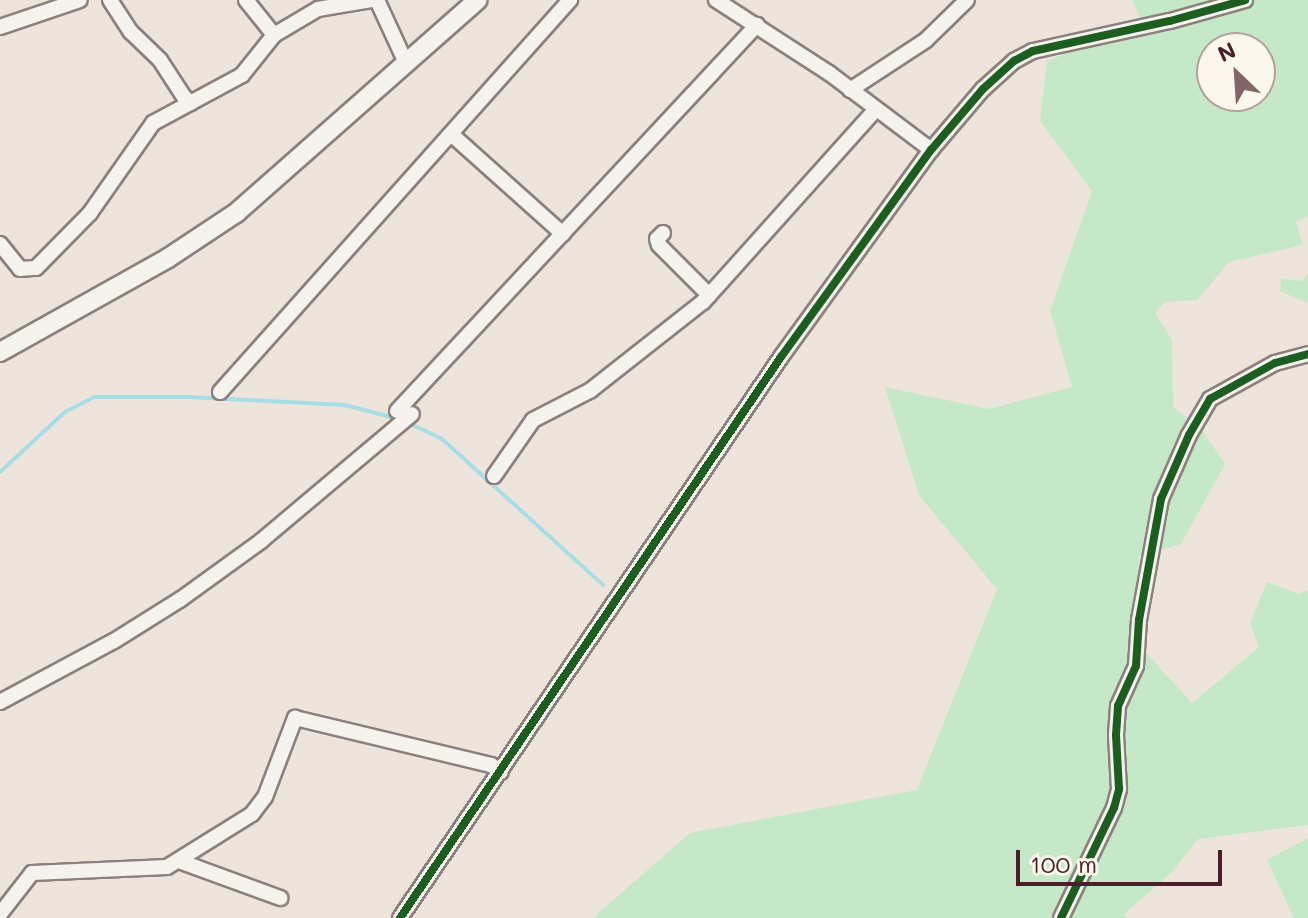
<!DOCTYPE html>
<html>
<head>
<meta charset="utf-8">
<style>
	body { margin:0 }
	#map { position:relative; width:1308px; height:918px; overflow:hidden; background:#ede5db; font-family:Mali,sans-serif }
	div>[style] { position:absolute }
	.green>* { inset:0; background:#c4e8c8 }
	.stream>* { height:4px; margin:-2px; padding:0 2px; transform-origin:2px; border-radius:2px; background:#a9dde6 }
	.roads { filter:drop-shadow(2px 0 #8c807e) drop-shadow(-2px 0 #8c807e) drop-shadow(0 2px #8c807e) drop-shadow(0 -2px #8c807e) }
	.minor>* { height:14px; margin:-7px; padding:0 7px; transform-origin:7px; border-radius:7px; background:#f5f3ee }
	.tertiary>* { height:18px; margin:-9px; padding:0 9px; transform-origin:9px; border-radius:9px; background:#f5f3ee }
	.cycleway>* { height:8px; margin:-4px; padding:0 4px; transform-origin:4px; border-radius:4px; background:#1b5e20 }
	span { translate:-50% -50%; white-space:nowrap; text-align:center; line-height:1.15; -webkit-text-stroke:7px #fbf7ec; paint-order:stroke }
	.north { position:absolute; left:1196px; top:32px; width:80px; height:80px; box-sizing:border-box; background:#fbf7ec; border:2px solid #b4a19f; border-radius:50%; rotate:335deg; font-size:22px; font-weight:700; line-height:32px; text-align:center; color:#4a1f2b }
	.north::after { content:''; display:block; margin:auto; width:28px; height:36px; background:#836469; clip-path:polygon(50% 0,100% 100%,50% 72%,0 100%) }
	.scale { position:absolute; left:1016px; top:850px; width:206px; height:36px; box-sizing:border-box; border:4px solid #4a1f2b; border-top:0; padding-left:10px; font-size:24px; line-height:28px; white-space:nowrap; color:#4a1f2b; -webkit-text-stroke:6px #fbf7ec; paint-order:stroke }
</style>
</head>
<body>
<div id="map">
	<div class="green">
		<i style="clip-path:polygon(evenodd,1132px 0,1308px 0,1308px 216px,1296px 222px,1303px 245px,1229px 262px,1197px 300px,1165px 302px,1155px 313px,1172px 340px,1173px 407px,1201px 429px,1225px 464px,1181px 544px,1139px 556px,1137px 643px,1192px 703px,1259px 647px,1250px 623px,1267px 582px,1299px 594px,1308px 590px,1308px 825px,1198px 839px,1172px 872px,1123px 915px,1127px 918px,593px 918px,690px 833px,917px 790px,997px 589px,919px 495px,885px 387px,989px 409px,1072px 387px,1050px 311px,1092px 191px,1040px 121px,1047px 61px,1143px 23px,1132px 0,1212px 48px,1260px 48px,1260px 96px,1212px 96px,1212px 48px)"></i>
		<i style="clip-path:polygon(1308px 273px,1308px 303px,1280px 291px,1281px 279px,1302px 281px)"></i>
		<i style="clip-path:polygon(1308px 838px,1308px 918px,1294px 918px,1267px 860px)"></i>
	</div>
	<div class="stream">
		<i style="left:406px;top:422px;width:38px;rotate:25deg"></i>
		<i style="left:441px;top:438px;width:219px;rotate:42.2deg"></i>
		<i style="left:0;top:472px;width:88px;rotate:-42.7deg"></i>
		<i style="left:65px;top:412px;width:33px;rotate:-27deg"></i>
		<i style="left:94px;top:397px;width:94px"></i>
		<i style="left:188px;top:397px;width:157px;rotate:2.9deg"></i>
		<i style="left:345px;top:405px;width:55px;rotate:14.8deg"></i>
	</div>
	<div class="roads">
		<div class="minor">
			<i style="left:110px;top:0;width:38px;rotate:57deg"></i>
			<i style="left:131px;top:32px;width:40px;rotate:44deg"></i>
			<i style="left:160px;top:60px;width:44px;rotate:57deg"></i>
			<i style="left:184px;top:97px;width:9px;rotate:41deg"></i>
			<i style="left:246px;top:0;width:45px;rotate:51.3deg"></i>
			<i style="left:274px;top:35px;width:51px;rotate:-30.6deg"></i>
			<i style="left:318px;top:9px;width:54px;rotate:-9.6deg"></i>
			<i style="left:377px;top:0;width:69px;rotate:65.3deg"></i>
			<i style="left:716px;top:0;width:135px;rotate:32.9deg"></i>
			<i style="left:829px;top:73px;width:128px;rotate:37deg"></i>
			<i style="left:0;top:27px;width:84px;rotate:-18.6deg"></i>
			<i style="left:850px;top:90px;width:91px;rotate:-33.3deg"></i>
			<i style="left:926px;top:40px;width:57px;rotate:-44.3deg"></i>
			<i style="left:451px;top:134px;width:150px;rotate:41.8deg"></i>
			<i style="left:663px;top:233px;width:8px;rotate:135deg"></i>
			<i style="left:657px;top:239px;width:6px;rotate:72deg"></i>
			<i style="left:659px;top:245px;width:71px;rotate:45deg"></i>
			<i style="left:0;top:244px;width:32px;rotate:51deg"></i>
			<i style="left:20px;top:269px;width:16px;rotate:-4deg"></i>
			<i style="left:36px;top:268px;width:77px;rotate:-45.5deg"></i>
			<i style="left:90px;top:213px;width:110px;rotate:-55deg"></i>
			<i style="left:153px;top:123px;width:101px;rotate:-28.3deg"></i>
			<i style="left:242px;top:75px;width:51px;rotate:-51.3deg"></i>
			<i style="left:220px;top:392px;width:526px;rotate:-48.24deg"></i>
			<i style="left:397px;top:411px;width:528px;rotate:-47deg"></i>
			<i style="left:494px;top:476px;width:68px;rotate:-55.1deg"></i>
			<i style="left:533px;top:420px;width:65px;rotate:-27.3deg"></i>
			<i style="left:591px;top:390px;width:142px;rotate:-38.2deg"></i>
			<i style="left:703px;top:302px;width:258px;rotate:-48.1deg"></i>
			<i style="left:0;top:702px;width:129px;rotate:-28.2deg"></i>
			<i style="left:114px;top:641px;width:79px;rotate:-32.1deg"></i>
			<i style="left:181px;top:599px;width:99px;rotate:-35.9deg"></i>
			<i style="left:261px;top:541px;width:197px;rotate:-40.1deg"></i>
			<i style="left:179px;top:861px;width:108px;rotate:20.1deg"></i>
			<i style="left:0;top:914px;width:52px;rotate:-52deg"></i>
			<i style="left:32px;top:873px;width:135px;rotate:-2.5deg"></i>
			<i style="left:167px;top:867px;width:100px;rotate:-31.9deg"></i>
			<i style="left:252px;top:814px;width:21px;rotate:-53deg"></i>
			<i style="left:265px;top:797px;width:85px;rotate:-69.2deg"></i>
			<i style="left:295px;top:718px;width:202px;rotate:13.5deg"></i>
			<i style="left:491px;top:765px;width:12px;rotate:35deg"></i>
			<i style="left:400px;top:918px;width:678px;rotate:-55.82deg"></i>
			<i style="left:781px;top:357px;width:256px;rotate:-54.1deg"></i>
			<i style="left:931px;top:150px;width:80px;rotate:-49.6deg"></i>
			<i style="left:983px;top:89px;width:42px;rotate:-42.1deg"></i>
			<i style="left:1014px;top:61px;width:21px;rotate:-28deg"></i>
			<i style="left:1033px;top:51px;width:140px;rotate:-12.4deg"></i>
			<i style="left:1170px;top:21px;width:78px;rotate:-15.6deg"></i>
			<i style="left:1061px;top:918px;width:122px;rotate:-64.3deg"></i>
			<i style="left:1114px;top:808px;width:20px;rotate:-75deg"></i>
			<i style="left:1119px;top:789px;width:54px;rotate:-93.2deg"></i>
			<i style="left:1116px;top:735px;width:29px;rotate:-86deg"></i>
			<i style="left:1118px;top:706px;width:44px;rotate:-65.8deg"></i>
			<i style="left:1136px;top:666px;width:46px;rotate:-86.3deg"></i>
			<i style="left:1139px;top:620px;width:123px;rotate:-79.7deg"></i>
			<i style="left:1161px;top:499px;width:70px;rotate:-66.4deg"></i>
			<i style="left:1189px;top:435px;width:42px;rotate:-59.7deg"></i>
			<i style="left:1210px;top:399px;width:74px;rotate:-29deg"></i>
			<i style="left:1275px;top:363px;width:34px;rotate:-15deg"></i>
		</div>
		<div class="tertiary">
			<i style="left:0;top:352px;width:193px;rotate:-29.2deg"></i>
			<i style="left:168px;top:258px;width:82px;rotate:-33.5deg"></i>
			<i style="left:236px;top:213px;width:322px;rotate:-41.4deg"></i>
		</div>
	</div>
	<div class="cycleway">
		<i style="left:400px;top:918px;width:678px;rotate:-55.82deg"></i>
		<i style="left:781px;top:357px;width:256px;rotate:-54.1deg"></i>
		<i style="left:931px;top:150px;width:80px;rotate:-49.6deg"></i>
		<i style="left:983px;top:89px;width:42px;rotate:-42.1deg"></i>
		<i style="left:1014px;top:61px;width:21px;rotate:-28deg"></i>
		<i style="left:1033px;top:51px;width:140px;rotate:-12.4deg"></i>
		<i style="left:1170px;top:21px;width:78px;rotate:-15.6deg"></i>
		<i style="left:1061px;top:918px;width:122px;rotate:-64.3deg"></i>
		<i style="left:1114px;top:808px;width:20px;rotate:-75deg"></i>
		<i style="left:1119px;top:789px;width:54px;rotate:-93.2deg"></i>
		<i style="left:1116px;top:735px;width:29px;rotate:-86deg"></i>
		<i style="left:1118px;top:706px;width:44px;rotate:-65.8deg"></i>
		<i style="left:1136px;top:666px;width:46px;rotate:-86.3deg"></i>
		<i style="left:1139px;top:620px;width:123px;rotate:-79.7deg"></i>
		<i style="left:1161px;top:499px;width:70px;rotate:-66.4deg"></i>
		<i style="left:1189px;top:435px;width:42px;rotate:-59.7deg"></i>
		<i style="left:1210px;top:399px;width:74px;rotate:-29deg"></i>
		<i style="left:1275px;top:363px;width:34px;rotate:-15deg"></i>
	</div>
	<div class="north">N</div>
	<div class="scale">100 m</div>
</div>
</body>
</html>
